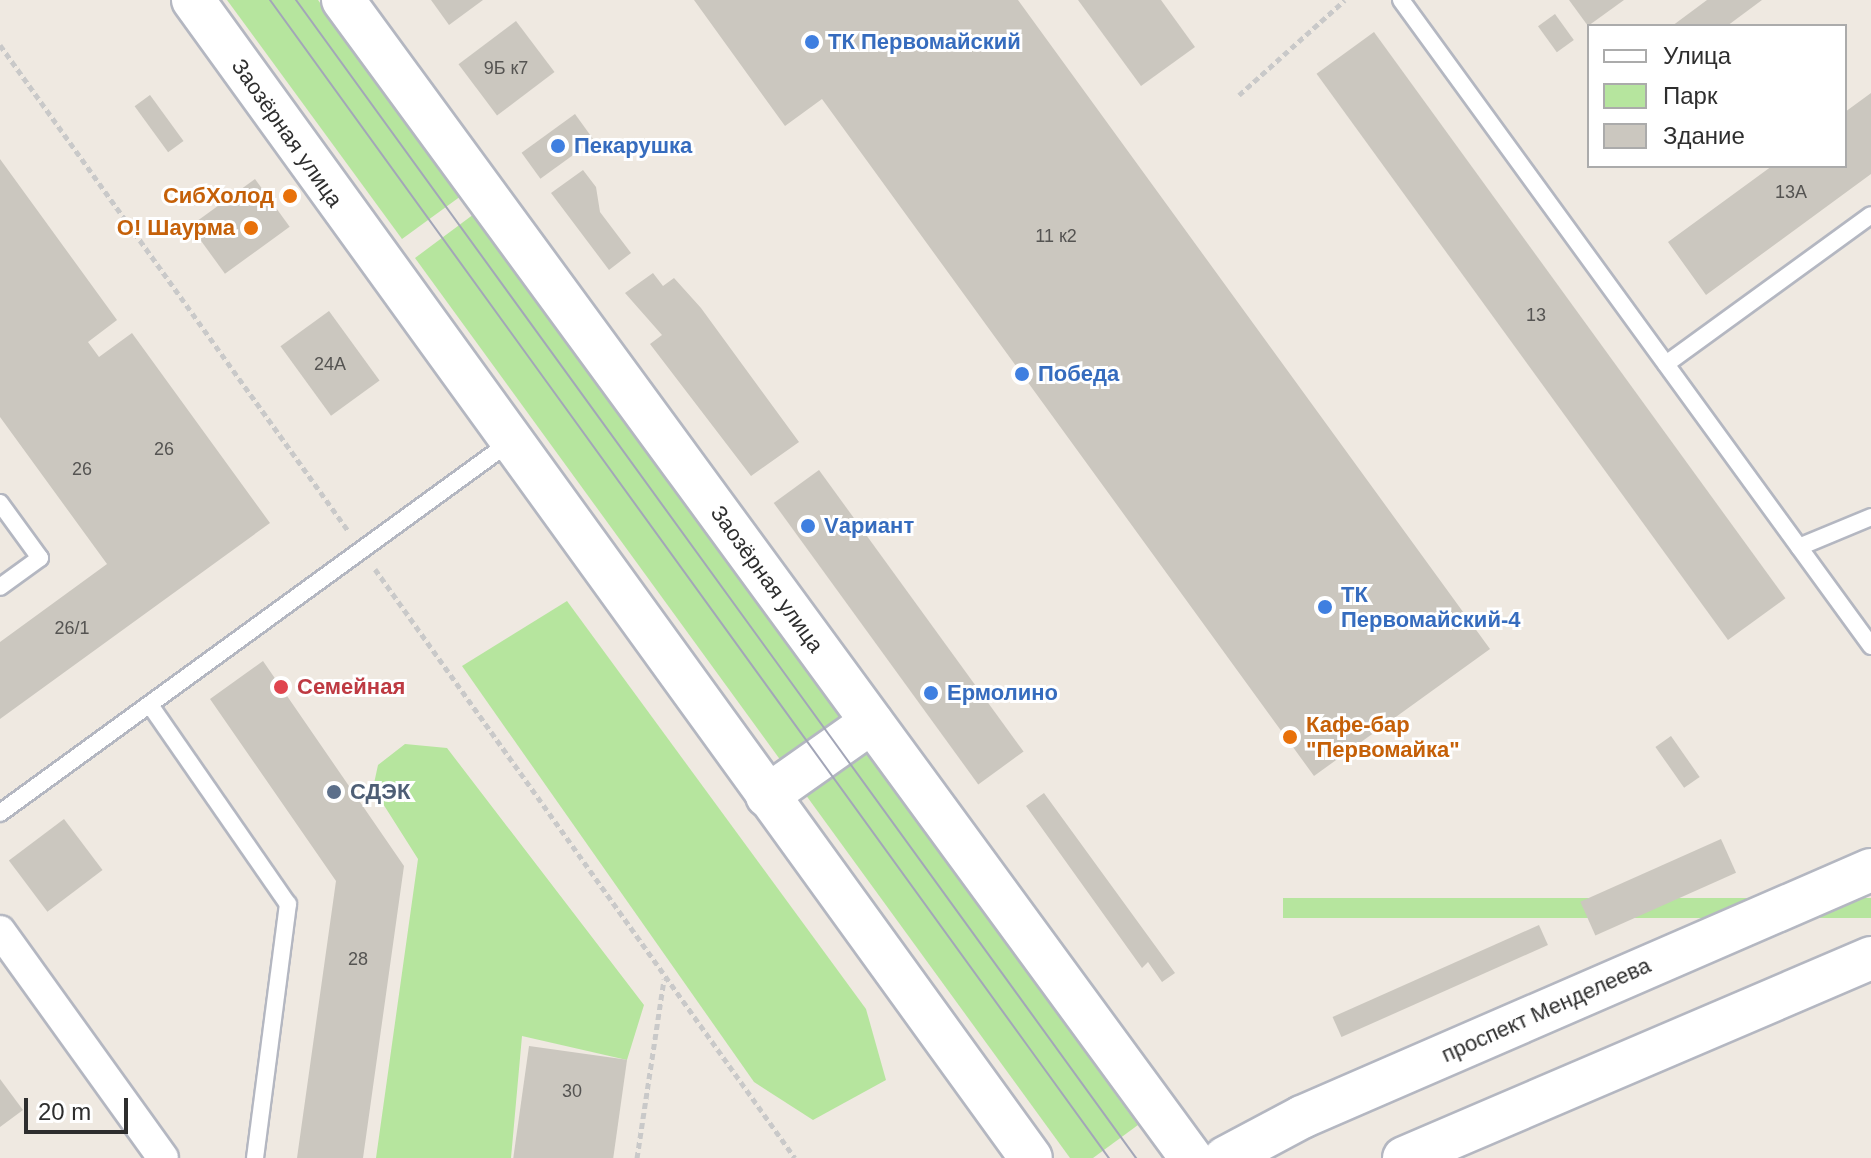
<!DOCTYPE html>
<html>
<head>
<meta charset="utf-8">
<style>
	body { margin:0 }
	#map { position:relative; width:1871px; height:1158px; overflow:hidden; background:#efe9e1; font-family:Arial,sans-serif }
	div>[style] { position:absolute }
	.green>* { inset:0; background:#b6e59e; transform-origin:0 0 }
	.building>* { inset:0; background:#cbc7bf; transform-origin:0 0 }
	.path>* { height:5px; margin-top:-2.5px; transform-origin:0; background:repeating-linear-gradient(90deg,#c9c9c9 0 6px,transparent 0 10px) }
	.roads { filter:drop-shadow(2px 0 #b4b7c1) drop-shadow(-2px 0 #b4b7c1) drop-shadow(0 2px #b4b7c1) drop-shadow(0 -2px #b4b7c1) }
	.lane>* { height:16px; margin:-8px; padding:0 8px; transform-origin:8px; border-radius:8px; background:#fff }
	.street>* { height:30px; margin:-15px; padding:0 15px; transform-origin:15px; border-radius:15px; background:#fff }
	.secondary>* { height:42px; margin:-21px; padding:0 21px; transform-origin:21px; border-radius:21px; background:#fff }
	.tram>* { height:2px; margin:-1px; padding:0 1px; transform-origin:1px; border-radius:1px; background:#a3a6b8 }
	.dots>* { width:22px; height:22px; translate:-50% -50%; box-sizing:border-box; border:4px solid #fff; border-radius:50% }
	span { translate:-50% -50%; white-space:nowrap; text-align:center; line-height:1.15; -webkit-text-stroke:6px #fff; paint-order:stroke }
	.number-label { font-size:18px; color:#555452 }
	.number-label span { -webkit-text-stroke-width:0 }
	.shop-label { font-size:22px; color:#366cbe; font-weight:700 }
	.left { translate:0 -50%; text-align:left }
	.street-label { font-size:22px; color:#2e2e2e }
	.food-label { font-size:22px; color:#c56008; font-weight:700 }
	.right { translate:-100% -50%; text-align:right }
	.health-label { font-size:22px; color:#be3a42; font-weight:700 }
	.service-label { font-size:22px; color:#4e5e75; font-weight:700 }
	.legend { position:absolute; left:1587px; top:24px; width:260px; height:144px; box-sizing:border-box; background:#fff; border:2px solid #ababab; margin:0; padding:10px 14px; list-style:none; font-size:24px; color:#2e2e2e }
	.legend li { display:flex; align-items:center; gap:16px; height:40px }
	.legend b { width:40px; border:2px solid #ababab }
	.scale { position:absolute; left:24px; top:1098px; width:104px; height:36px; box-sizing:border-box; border:4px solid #2e2e2e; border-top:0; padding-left:10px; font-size:24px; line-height:28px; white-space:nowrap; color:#2e2e2e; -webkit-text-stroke:6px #fff; paint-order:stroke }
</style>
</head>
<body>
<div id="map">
	<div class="green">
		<i style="clip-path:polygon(227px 0,318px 0,461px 196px,402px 239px)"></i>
		<i style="clip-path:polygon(474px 214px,1138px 1125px,1093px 1158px,1070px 1158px,415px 258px)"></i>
		<i style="clip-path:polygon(567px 601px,866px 1009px,886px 1080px,813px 1120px,754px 1082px,462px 666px)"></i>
		<i style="clip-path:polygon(405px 744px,447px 748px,644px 1005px,627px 1060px,522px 1036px,511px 1158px,376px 1158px,418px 859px,373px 788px,378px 765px)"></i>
		<i style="left:1871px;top:898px;width:20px;height:588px;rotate:90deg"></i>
	</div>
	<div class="building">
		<i style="clip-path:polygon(431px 0,483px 0,449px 25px)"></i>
		<i style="clip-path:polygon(694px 0,1018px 0,1490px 649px,1314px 776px,822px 99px,785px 126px)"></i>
		<i style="clip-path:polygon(1078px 0,1161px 0,1195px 47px,1141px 86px)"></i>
		<i style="clip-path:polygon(1569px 0,1624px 0,1588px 26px)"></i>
		<i style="clip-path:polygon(1707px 0,1762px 0,1727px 26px,1672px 26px)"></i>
		<i style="left:1555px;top:14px;width:32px;height:21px;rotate:54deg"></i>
		<i style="left:516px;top:21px;width:64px;height:72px;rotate:53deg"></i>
		<i style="left:1374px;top:32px;width:700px;height:71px;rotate:54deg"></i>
		<i style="clip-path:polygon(1871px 93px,1871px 174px,1706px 295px,1668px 242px,1772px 166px,1845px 166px,1845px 112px)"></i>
		<i style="left:150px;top:95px;width:57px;height:19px;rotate:54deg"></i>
		<i style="left:575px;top:114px;width:32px;height:66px;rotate:54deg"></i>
		<i style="clip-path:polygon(0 159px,117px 320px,88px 342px,99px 357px,132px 333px,270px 523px,0 719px,0 642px,107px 564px,0 417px)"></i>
		<i style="clip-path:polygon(583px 170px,596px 187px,600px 212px,631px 253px,609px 270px,551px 193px)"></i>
		<i style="left:255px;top:179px;width:59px;height:80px;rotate:54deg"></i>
		<i style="clip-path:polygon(653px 273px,663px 286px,674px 278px,701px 308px,799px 442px,751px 476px,650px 344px,662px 335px,625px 293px)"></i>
		<i style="left:329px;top:311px;width:86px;height:60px;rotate:54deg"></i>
		<i style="left:819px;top:470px;width:348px;height:56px;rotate:54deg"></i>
		<i style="clip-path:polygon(263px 661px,404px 866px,363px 1158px,297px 1158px,336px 881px,210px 699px)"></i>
		<i style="left:1671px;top:736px;width:50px;height:19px;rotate:55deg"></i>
		<i style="clip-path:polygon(1044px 793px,1175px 973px,1162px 982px,1148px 962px,1142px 968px,1026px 806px)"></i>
		<i style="left:64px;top:819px;width:64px;height:69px;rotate:53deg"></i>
		<i style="left:1721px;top:839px;width:37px;height:154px;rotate:66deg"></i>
		<i style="left:1539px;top:925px;width:22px;height:226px;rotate:66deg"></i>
		<i style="left:529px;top:1046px;width:99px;height:113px;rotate:8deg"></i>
		<i style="clip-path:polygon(0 1079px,23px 1110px,0 1127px)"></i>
	</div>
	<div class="path">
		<i style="left:0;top:45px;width:599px;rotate:54.37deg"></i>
		<i style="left:1239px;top:95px;width:142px;rotate:-41.9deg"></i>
		<i style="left:375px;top:569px;width:723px;rotate:54.51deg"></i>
		<i style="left:637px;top:1158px;width:181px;rotate:-81.4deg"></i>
	</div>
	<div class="roads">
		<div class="lane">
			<i style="left:1401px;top:0;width:799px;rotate:53.96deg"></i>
			<i style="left:1666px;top:364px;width:253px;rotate:-36deg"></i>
			<i style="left:0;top:503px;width:68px;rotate:54deg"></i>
			<i style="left:40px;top:558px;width:49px;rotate:144.1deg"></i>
			<i style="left:1799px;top:547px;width:78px;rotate:-22.6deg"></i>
			<i style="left:150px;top:705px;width:242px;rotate:55.3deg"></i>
			<i style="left:288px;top:904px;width:256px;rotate:97.4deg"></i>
			<i style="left:0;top:813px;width:631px;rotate:-36.03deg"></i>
		</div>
		<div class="street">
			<i style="left:0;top:931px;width:279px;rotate:54.3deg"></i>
		</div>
		<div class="secondary">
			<i style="left:193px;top:0;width:1429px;rotate:54.11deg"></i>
			<i style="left:343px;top:0;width:1435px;rotate:53.78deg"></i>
			<i style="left:767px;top:796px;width:128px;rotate:-35.2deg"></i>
			<i style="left:1225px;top:1158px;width:87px;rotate:-28deg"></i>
			<i style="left:1302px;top:1117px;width:620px;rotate:-23.47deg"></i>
			<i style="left:1404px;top:1158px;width:508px;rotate:-23.18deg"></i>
		</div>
	</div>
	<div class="tram">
		<i style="left:270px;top:0;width:1430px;rotate:54.08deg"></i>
		<i style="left:296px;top:0;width:1431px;rotate:54.04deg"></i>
	</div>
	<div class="dots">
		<i style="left:812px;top:42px;background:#3f7fe0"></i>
		<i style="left:558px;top:146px;background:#3f7fe0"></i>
		<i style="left:290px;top:196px;background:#e8710a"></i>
		<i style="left:251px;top:228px;background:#e8710a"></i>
		<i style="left:1022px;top:374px;background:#3f7fe0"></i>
		<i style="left:808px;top:526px;background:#3f7fe0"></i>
		<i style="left:1325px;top:607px;background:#3f7fe0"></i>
		<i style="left:281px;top:687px;background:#e0444e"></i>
		<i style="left:931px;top:693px;background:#3f7fe0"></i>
		<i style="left:1290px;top:737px;background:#e8710a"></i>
		<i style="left:334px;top:792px;background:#5c6f8a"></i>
	</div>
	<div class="number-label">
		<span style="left:506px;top:68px">9Б к7</span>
		<span style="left:1791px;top:192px">13А</span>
		<span style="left:1056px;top:236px">11 к2</span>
		<span style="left:1536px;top:315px">13</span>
		<span style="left:330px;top:364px">24А</span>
		<span style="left:164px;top:449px">26</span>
		<span style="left:82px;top:469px">26</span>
		<span style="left:72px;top:628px">26/1</span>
		<span style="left:358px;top:959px">28</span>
		<span style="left:572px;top:1091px">30</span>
	</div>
	<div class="shop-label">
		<span class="left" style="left:828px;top:42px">ТК Первомайский</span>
		<span class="left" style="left:574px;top:146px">Пекарушка</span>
		<span class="left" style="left:1038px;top:374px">Победа</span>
		<span class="left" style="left:824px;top:526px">Vариант</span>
		<span class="left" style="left:1341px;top:607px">ТК<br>Первомайский-4</span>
		<span class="left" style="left:947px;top:693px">Ермолино</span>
	</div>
	<div class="street-label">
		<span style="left:287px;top:133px;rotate:55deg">Заозёрная улица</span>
		<span style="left:767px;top:579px;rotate:54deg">Заозёрная улица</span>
		<span style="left:1546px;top:1010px;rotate:-24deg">проспект Менделеева</span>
	</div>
	<div class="food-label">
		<span class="right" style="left:274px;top:196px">СибХолод</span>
		<span class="right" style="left:235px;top:228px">О! Шаурма</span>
		<span class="left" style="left:1306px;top:737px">Кафе-бар<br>"Первомайка"</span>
	</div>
	<div class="health-label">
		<span class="left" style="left:297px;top:687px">Семейная</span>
	</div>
	<div class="service-label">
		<span class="left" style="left:350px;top:792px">СДЭК</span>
	</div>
	<ul class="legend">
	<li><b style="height:10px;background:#fff"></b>Улица</li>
	<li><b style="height:22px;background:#b6e59e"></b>Парк</li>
	<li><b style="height:22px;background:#cbc7bf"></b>Здание</li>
	</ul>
	<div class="scale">20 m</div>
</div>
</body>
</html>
